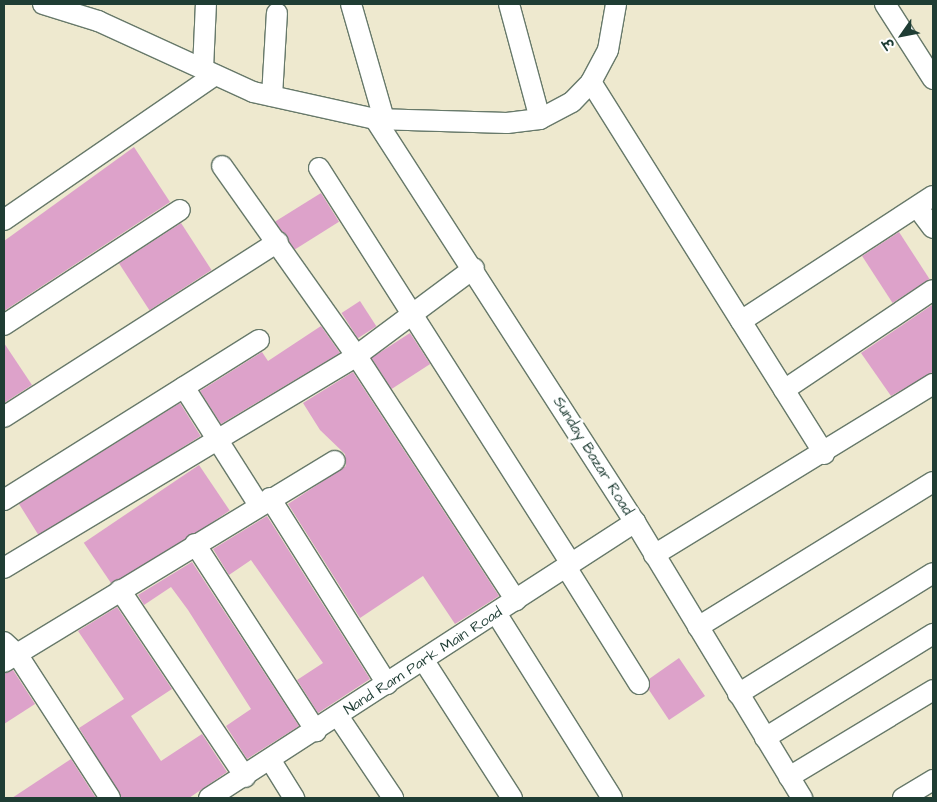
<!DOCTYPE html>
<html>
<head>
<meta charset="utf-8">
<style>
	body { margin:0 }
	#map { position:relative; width:937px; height:802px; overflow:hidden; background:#eee9cf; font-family:"Architects Daughter","Playpen Sans Deva",sans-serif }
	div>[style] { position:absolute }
	.building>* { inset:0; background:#dda2ca; transform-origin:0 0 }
	.roads { filter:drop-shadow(1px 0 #67796a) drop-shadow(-1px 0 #67796a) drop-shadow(0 1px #67796a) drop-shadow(0 -1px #67796a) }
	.street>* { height:20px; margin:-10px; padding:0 10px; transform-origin:10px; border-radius:10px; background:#fff }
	span { translate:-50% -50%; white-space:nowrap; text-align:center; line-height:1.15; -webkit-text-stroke:5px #fff; paint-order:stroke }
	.street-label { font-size:15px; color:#1f3d34 }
	.frame { position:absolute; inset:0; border:5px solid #1f3d34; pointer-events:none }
	.north { position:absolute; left:877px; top:10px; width:50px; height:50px; -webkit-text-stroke:4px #fff; paint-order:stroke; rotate:237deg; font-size:14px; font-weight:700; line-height:20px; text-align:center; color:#1f3d34 }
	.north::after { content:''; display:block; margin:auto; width:18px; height:22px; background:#1f3d34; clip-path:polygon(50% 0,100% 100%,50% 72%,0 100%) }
</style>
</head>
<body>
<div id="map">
	<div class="building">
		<i style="clip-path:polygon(134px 147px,170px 202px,4px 311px,4px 241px)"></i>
		<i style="left:321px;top:193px;width:34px;height:54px;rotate:58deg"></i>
		<i style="left:181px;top:223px;width:56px;height:74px;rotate:57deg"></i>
		<i style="left:899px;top:232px;width:56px;height:44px;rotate:57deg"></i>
		<i style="left:360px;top:301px;width:30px;height:22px;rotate:57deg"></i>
		<i style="clip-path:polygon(932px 305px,933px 372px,891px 396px,861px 353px)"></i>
		<i style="clip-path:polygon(321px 326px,340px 353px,221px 424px,200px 391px,262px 352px,268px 361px)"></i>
		<i style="left:410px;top:333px;width:37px;height:46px;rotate:57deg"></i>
		<i style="clip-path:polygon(4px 343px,32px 385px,4px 403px)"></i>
		<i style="clip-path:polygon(353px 372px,499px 596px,455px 624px,423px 576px,360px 618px,288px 504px,346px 466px,345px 454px,320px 430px,303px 403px)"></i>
		<i style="left:180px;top:403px;width:39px;height:190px;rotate:58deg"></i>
		<i style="left:199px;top:465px;width:55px;height:139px;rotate:56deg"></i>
		<i style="clip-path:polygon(267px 516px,370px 679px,318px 713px,297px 680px,323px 663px,251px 560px,229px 575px,213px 549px)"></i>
		<i style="clip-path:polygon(192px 562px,299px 726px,247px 759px,226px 726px,251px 709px,188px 610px,171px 587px,144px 605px,138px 595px)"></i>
		<i style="clip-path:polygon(117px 607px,172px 689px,131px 716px,161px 761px,202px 734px,227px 772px,189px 798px,122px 798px,79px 728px,124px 699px,78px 631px)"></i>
		<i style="clip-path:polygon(679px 658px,705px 696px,669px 720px,649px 690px,649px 679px)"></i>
		<i style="clip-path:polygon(13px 670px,35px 704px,4px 724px,4px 674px)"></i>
		<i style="clip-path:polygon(71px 759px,96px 798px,12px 798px)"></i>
	</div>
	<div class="roads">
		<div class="street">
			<i style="left:43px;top:4px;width:58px;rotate:17.2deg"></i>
			<i style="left:98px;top:21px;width:170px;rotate:24.6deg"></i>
			<i style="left:253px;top:92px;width:125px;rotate:12.5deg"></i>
			<i style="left:375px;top:119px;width:132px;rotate:1.7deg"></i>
			<i style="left:507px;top:123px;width:33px;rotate:-7deg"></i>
			<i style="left:540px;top:119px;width:36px;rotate:-28deg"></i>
			<i style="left:572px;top:102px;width:28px;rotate:-46deg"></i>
			<i style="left:591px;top:82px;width:36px;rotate:-62deg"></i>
			<i style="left:608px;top:50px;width:47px;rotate:-80.1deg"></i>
			<i style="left:351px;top:4px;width:120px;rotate:74deg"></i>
			<i style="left:509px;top:4px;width:119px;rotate:74.9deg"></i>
			<i style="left:885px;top:4px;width:89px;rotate:57.4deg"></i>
			<i style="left:203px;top:69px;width:65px;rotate:-87.4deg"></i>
			<i style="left:591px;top:82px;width:439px;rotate:57.9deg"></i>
			<i style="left:272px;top:96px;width:83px;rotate:-86.6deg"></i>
			<i style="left:375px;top:119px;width:480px;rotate:57.2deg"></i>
			<i style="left:635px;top:522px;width:323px;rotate:58.8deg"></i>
			<i style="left:222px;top:166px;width:232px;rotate:54.7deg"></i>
			<i style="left:356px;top:355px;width:293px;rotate:56.9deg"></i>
			<i style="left:319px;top:168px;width:469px;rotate:57.5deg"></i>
			<i style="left:917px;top:207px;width:26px;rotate:53deg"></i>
			<i style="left:4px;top:220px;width:256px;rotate:-34.5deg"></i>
			<i style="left:741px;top:321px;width:229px;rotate:-33.1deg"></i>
			<i style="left:4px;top:325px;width:210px;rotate:-33.2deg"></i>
			<i style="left:184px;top:387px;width:140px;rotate:57.6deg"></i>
			<i style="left:784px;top:390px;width:179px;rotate:-33.9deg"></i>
			<i style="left:4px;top:417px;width:325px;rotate:-32.6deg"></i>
			<i style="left:270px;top:498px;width:220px;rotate:57.8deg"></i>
			<i style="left:4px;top:500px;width:301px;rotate:-32.1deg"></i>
			<i style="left:195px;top:544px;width:223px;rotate:57.1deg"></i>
			<i style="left:654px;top:555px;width:327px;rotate:-31.5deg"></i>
			<i style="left:566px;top:567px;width:138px;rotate:58deg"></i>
			<i style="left:4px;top:568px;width:406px;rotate:-31deg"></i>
			<i style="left:352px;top:359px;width:152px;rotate:-36.7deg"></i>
			<i style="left:120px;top:590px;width:225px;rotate:56.2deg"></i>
			<i style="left:496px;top:613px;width:218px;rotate:57.9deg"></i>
			<i style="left:698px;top:627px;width:276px;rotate:-31.7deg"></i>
			<i style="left:4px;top:642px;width:18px;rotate:43deg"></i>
			<i style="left:17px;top:654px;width:171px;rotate:57.1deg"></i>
			<i style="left:424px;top:661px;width:163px;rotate:57.3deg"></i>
			<i style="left:4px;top:662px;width:387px;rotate:-31.3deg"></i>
			<i style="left:738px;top:694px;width:229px;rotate:-31.8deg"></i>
			<i style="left:338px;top:716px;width:99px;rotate:56.1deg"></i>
			<i style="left:765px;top:738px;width:198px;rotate:-31.8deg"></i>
			<i style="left:271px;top:761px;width:44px;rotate:58.1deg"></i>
			<i style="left:789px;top:777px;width:168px;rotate:-31.1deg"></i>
			<i style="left:209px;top:798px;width:508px;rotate:-32.94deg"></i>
			<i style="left:903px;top:798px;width:35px;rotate:-31deg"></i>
		</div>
	</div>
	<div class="street-label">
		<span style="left:593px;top:456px;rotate:58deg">Sunday Bazar Road</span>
		<span style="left:423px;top:661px;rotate:-33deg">Nand Ram Park Main Road</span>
	</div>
	<div class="frame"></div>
	<div class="north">उ</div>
</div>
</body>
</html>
